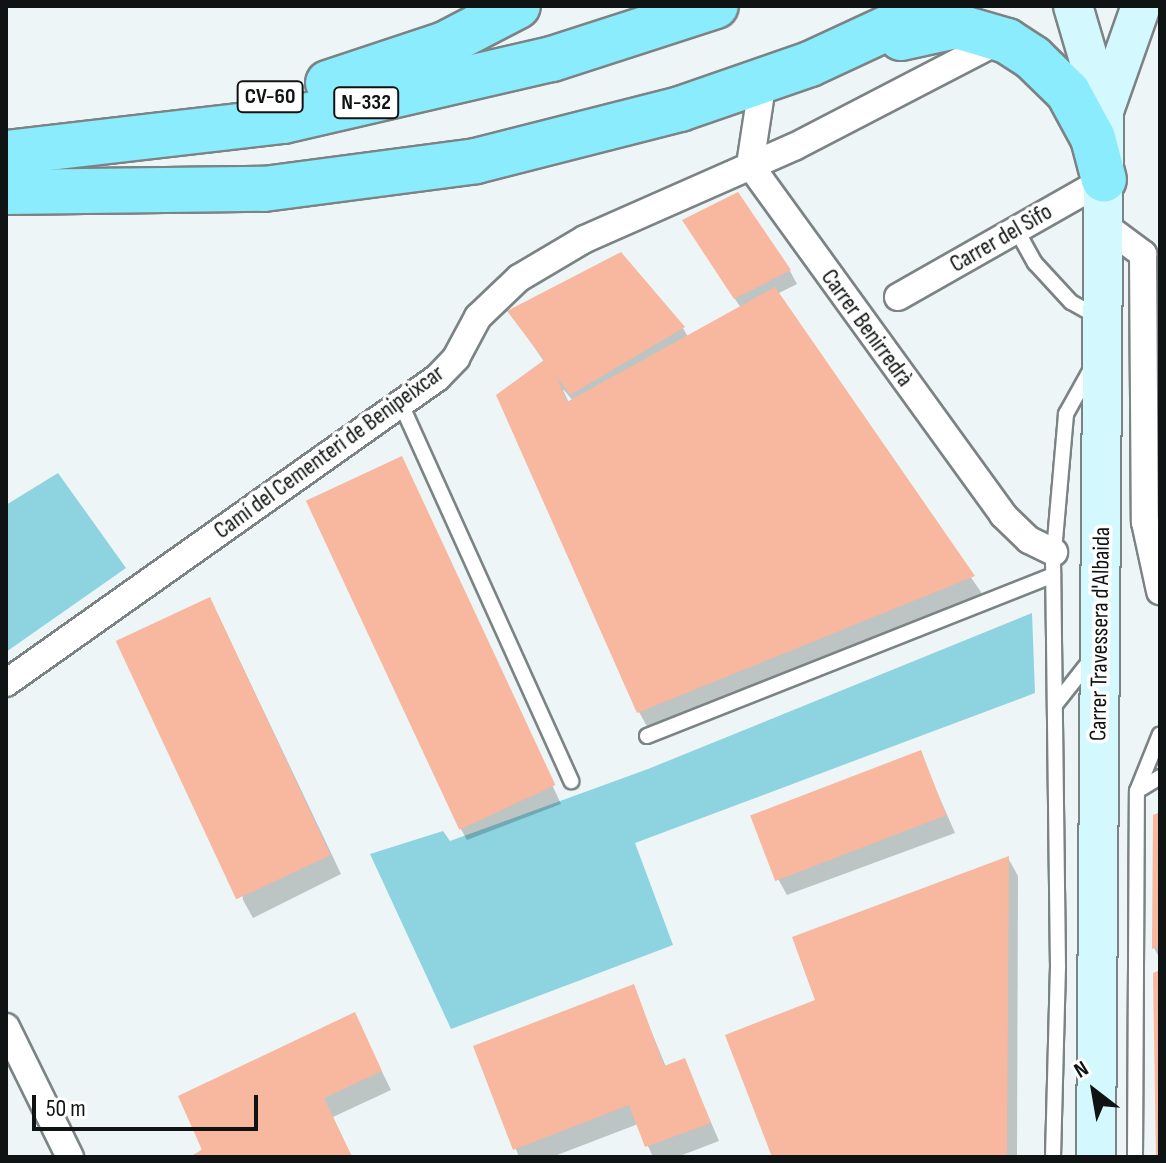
<!DOCTYPE html>
<html>
<head>
<meta charset="utf-8">
<style>
	body { margin:0 }
	#map { position:relative; width:1166px; height:1163px; overflow:hidden; background:#edf5f6; font-family:"Sofia Sans Condensed",sans-serif }
	div>[style] { position:absolute }
	.green>* { inset:0; background:#8dd4e0 }
	.shadow>* { inset:0; background:#0003 }
	.building>* { inset:0; background:#f8b79f; transform-origin:0 0 }
	.roads { filter:drop-shadow(2px 0 #7c8384) drop-shadow(-2px 0 #7c8384) drop-shadow(0 2px #7c8384) drop-shadow(0 -2px #7c8384) }
	.service>* { height:14px; margin:-7px; padding:0 7px; transform-origin:7px; border-radius:7px; background:#fff }
	.minor>* { height:26px; margin:-13px; padding:0 13px; transform-origin:13px; border-radius:13px; background:#fff }
	.secondary>* { height:38px; margin:-19px; padding:0 19px; transform-origin:19px; border-radius:19px; background:#d3f8fe }
	.trunk>* { height:44px; margin:-22px; padding:0 22px; transform-origin:22px; border-radius:22px; background:#8aecfc }
	span { translate:-50% -50%; white-space:nowrap; text-align:center; line-height:1.15; -webkit-text-stroke:7px #fff; paint-order:stroke }
	.shield-label span { padding:2px 6px; background:#fff; border:2px solid; border-radius:6px; -webkit-text-stroke-width:0 }
	.shield-label { font-size:22px; color:#101313; font-weight:700 }
	.street-label { font-size:24px; color:#101313 }
	.frame { position:absolute; inset:0; border:8px solid #101313; pointer-events:none }
	.north { position:absolute; left:1054px; top:1051px; width:80px; height:80px; -webkit-text-stroke:6px #fff; paint-order:stroke; rotate:329deg; font-size:22px; font-weight:700; line-height:32px; text-align:center; color:#101313 }
	.north::after { content:''; display:block; margin:auto; width:28px; height:36px; background:#101313; clip-path:polygon(50% 0,100% 100%,50% 72%,0 100%) }
	.scale { position:absolute; left:32px; top:1095px; width:226px; height:36px; box-sizing:border-box; border:4px solid #101313; border-top:0; padding-left:10px; font-size:24px; line-height:28px; white-space:nowrap; color:#101313; -webkit-text-stroke:6px #fff; paint-order:stroke }
</style>
</head>
<body>
<div id="map">
	<div class="green">
		<i style="clip-path:polygon(58px 473px,126px 568px,6px 652px,6px 505px)"></i>
		<i style="clip-path:polygon(1032px 613px,1035px 693px,635px 843px,673px 945px,451px 1029px,370px 854px,443px 831px,450px 841px,648px 769px)"></i>
	</div>
	<div class="shadow">
		<i style="clip-path:polygon(evenodd,692px 234px,790px 271px,797px 284px,777px 294px,983px 595px,649px 730px,639px 712px,545px 363px,510px 312px,683px 328px,688px 337px,741px 308px,692px 234px,563px 390px,564px 390px,573px 401px,569px 403px,563px 390px)"></i>
		<i style="clip-path:polygon(401px 459px,561px 804px,467px 840px,457px 822px)"></i>
		<i style="clip-path:polygon(219px 617px,341px 874px,253px 918px,243px 900px)"></i>
		<i style="clip-path:polygon(920px 753px,955px 833px,787px 895px,777px 877px)"></i>
		<i style="clip-path:polygon(1160px 814px,1160px 956px,1159px 957px,1154px 948px,1155px 816px)"></i>
		<i style="clip-path:polygon(1008px 858px,1018px 876px,1017px 1157px,774px 1157px,818px 1001px)"></i>
		<i style="clip-path:polygon(633px 987px,666px 1067px,684px 1060px,719px 1141px,677px 1157px,653px 1157px,638px 1124px,552px 1157px,519px 1157px,476px 1048px)"></i>
		<i style="clip-path:polygon(354px 1015px,391px 1090px,333px 1117px,352px 1157px,193px 1157px)"></i>
	</div>
	<div class="building">
		<i style="clip-path:polygon(738px 192px,791px 270px,734px 299px,682px 220px)"></i>
		<i style="clip-path:polygon(621px 252px,685px 327px,570px 395px,557px 377px,567px 402px,775px 287px,975px 576px,637px 713px,496px 395px,544px 360px,507px 311px)"></i>
		<i style="left:402px;top:456px;width:363px;height:106px;rotate:65deg"></i>
		<i style="left:210px;top:597px;width:285px;height:104px;rotate:65deg"></i>
		<i style="left:921px;top:750px;width:70px;height:183px;rotate:69deg"></i>
		<i style="clip-path:polygon(1160px 812px,1160px 946px,1152px 949px,1153px 815px)"></i>
		<i style="clip-path:polygon(1009px 856px,1007px 1157px,772px 1157px,725px 1035px,815px 1000px,792px 937px)"></i>
		<i style="clip-path:polygon(1160px 970px,1160px 1157px,1156px 1157px,1153px 973px)"></i>
		<i style="clip-path:polygon(634px 984px,664px 1066px,685px 1058px,711px 1123px,645px 1147px,629px 1105px,513px 1150px,473px 1046px)"></i>
		<i style="clip-path:polygon(355px 1012px,382px 1071px,324px 1098px,352px 1157px,189px 1157px,202px 1150px,178px 1096px)"></i>
	</div>
	<div class="roads">
		<div class="service">
			<i style="left:1016px;top:229px;width:39px;rotate:61deg"></i>
			<i style="left:1035px;top:263px;width:53px;rotate:47.3deg"></i>
			<i style="left:1071px;top:302px;width:31px;rotate:29deg"></i>
			<i style="left:401px;top:404px;width:414px;rotate:65.7deg"></i>
			<i style="left:1055px;top:705px;width:61px;rotate:-51.6deg"></i>
			<i style="left:647px;top:736px;width:437px;rotate:-21.6deg"></i>
			<i style="left:1137px;top:791px;width:27px;rotate:-31deg"></i>
			<i style="left:1053px;top:1157px;width:190px;rotate:-88.5deg"></i>
			<i style="left:1058px;top:967px;width:404px;rotate:-90.7deg"></i>
			<i style="left:1053px;top:563px;width:150px;rotate:-85deg"></i>
			<i style="left:1066px;top:414px;width:51px;rotate:-60.9deg"></i>
			<i style="left:1135px;top:1157px;width:366px;rotate:-89.7deg"></i>
			<i style="left:1137px;top:791px;width:61px;rotate:-68deg"></i>
		</div>
		<div class="minor">
			<i style="left:750px;top:165px;width:432px;rotate:54.1deg"></i>
			<i style="left:1003px;top:515px;width:36px;rotate:44deg"></i>
			<i style="left:1029px;top:540px;width:28px;rotate:26deg"></i>
			<i style="left:750px;top:165px;width:86px;rotate:-81.3deg"></i>
			<i style="left:1104px;top:225px;width:49px;rotate:36.6deg"></i>
			<i style="left:1143px;top:254px;width:268px;rotate:89.6deg"></i>
			<i style="left:1145px;top:522px;width:71px;rotate:77.7deg"></i>
			<i style="left:898px;top:297px;width:237px;rotate:-29.6deg"></i>
			<i style="left:6px;top:683px;width:528px;rotate:-35.29deg"></i>
			<i style="left:437px;top:378px;width:28px;rotate:-46deg"></i>
			<i style="left:456px;top:358px;width:47px;rotate:-61.8deg"></i>
			<i style="left:478px;top:317px;width:57px;rotate:-43.6deg"></i>
			<i style="left:519px;top:278px;width:77px;rotate:-30.6deg"></i>
			<i style="left:585px;top:239px;width:228px;rotate:-23.8deg"></i>
			<i style="left:794px;top:147px;width:215px;rotate:-27.4deg"></i>
			<i style="left:6px;top:1027px;width:145px;rotate:63.8deg"></i>
		</div>
		<div class="secondary">
			<i style="left:1073px;top:6px;width:109px;rotate:73.6deg"></i>
			<i style="left:1104px;top:111px;width:1046px;rotate:90.44deg"></i>
			<i style="left:1104px;top:111px;width:111px;rotate:-70.6deg"></i>
		</div>
		<div class="trunk">
			<i style="left:901px;top:38px;width:56px;rotate:-12.3deg"></i>
			<i style="left:956px;top:26px;width:53px;rotate:16.4deg"></i>
			<i style="left:1007px;top:41px;width:31px;rotate:33deg"></i>
			<i style="left:1033px;top:58px;width:49px;rotate:44.2deg"></i>
			<i style="left:1068px;top:92px;width:52px;rotate:61.5deg"></i>
			<i style="left:1093px;top:138px;width:43px;rotate:75.3deg"></i>
			<i style="left:328px;top:83px;width:123px;rotate:-18.4deg"></i>
			<i style="left:445px;top:44px;width:82px;rotate:-27.5deg"></i>
			<i style="left:6px;top:153px;width:279px;rotate:-6.6deg"></i>
			<i style="left:283px;top:121px;width:276px;rotate:-13deg"></i>
			<i style="left:552px;top:59px;width:172px;rotate:-17.9deg"></i>
			<i style="left:6px;top:192px;width:258px;rotate:-0.7deg"></i>
			<i style="left:264px;top:189px;width:214px;rotate:-7.5deg"></i>
			<i style="left:476px;top:161px;width:211px;rotate:-14.3deg"></i>
			<i style="left:680px;top:109px;width:138px;rotate:-19.1deg"></i>
			<i style="left:810px;top:64px;width:138px;rotate:-24.9deg"></i>
		</div>
	</div>
	<div class="shield-label">
		<span style="left:270px;top:97px">CV-60</span>
		<span style="left:366px;top:103px">N-332</span>
	</div>
	<div class="street-label">
		<span style="left:1001px;top:238px;rotate:-30deg">Carrer del Sifo</span>
		<span style="left:867px;top:328px;rotate:54deg">Carrer Benirredrà</span>
		<span style="left:329px;top:452px;rotate:-36deg">Camí del Cementeri de Benipeixcar</span>
		<span style="left:1100px;top:634px;rotate:-89deg">Carrer Travessera d'Albaida</span>
	</div>
	<div class="frame"></div>
	<div class="north">N</div>
	<div class="scale">50 m</div>
</div>
</body>
</html>
